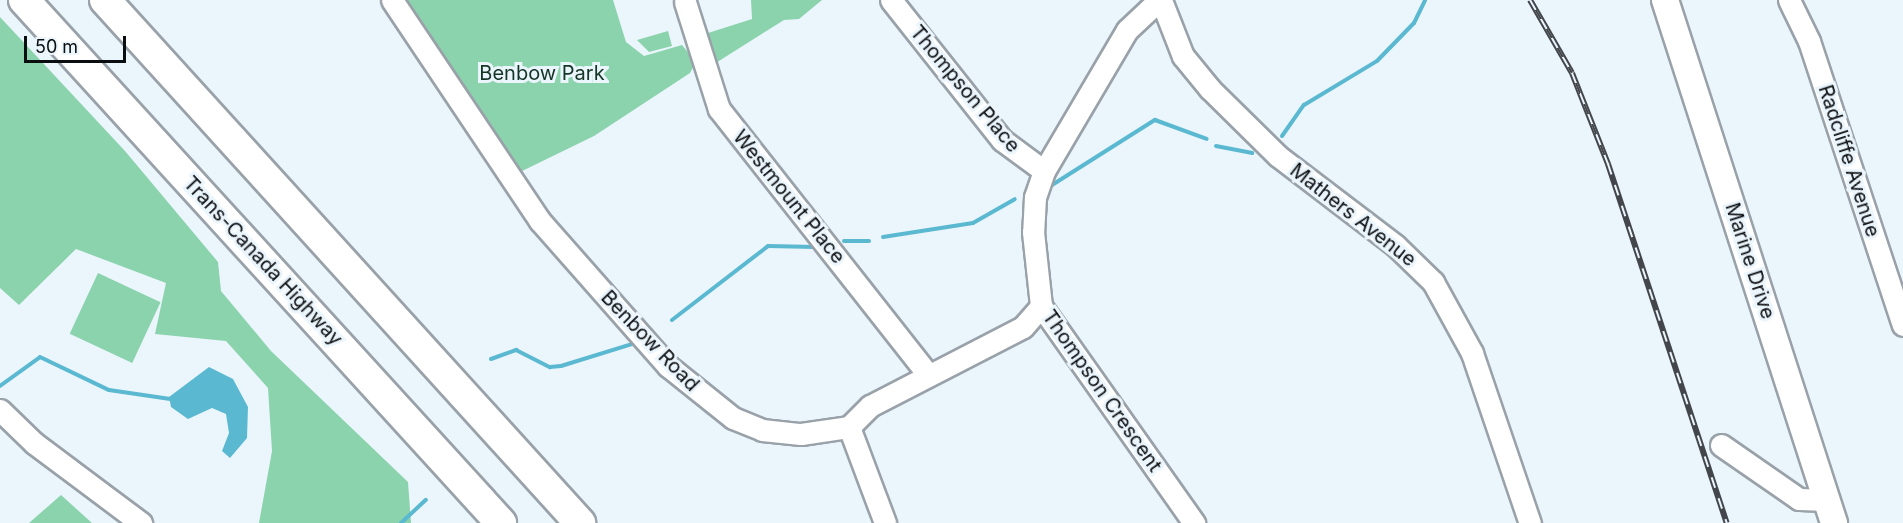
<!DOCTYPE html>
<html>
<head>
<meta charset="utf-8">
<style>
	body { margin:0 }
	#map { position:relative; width:1903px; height:523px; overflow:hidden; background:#ebf5fc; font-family:Inter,sans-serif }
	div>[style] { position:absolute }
	.green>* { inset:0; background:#8bd3ad; transform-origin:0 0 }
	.water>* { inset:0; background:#5ab9d0 }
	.stream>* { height:4px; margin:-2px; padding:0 2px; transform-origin:2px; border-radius:2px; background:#5ab9d0 }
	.roads { filter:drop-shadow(2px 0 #99a1a9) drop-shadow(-2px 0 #99a1a9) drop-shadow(0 2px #99a1a9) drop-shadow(0 -2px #99a1a9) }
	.minor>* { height:21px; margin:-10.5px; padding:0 10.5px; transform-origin:10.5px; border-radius:10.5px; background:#fff }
	.major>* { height:26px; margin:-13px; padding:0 13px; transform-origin:13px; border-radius:13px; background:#fff }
	.highway>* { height:30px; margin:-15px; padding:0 15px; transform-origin:15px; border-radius:15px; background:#fff }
	.rail>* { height:6px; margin-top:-3px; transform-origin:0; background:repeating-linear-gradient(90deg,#ebf5fc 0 11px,#43474b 0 22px); box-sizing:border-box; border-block:2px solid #43474b }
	span { translate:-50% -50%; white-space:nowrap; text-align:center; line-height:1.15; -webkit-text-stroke:6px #ebf5fc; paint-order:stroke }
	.park-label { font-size:20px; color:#143626 }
	.street-label { font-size:20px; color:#0b0e10 }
	.scale { position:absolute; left:24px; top:36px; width:102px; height:27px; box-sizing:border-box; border:3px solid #0b0e10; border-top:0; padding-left:8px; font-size:18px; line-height:21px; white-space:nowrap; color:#0b0e10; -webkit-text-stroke:4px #ebf5fc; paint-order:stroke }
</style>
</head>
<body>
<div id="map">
	<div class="green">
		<i style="clip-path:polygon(407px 0,613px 0,626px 42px,644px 56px,682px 45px,696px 62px,690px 73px,594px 136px,518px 173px)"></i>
		<i style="clip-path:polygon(751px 0,822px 0,799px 19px,784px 20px,711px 66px,705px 53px,708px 33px,752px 19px)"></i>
		<i style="clip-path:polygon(0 17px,125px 151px,218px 262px,221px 291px,271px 351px,408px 482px,411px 523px,259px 523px,272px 451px,268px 388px,226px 341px,155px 334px,166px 283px,76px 249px,19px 305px,0 288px)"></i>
		<i style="clip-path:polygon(668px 31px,672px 46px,649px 52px,637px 40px)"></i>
		<i style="left:98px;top:273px;width:69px;height:67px;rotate:25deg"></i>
		<i style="clip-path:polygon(61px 495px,92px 523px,29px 523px)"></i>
	</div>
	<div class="water">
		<i style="clip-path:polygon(209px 367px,233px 379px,248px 407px,247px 438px,230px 458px,222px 451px,229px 433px,226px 414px,212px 408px,188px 419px,171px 407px,169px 397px)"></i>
	</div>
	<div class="stream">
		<i style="left:1282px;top:136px;width:38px;rotate:-55deg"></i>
		<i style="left:1304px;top:105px;width:85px;rotate:-31.1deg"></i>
		<i style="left:1377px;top:61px;width:53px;rotate:-45.8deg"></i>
		<i style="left:1414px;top:23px;width:25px;rotate:-64deg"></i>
		<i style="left:1216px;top:146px;width:37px;rotate:11deg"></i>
		<i style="left:1052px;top:185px;width:122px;rotate:-32.3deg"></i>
		<i style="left:1155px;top:120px;width:55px;rotate:20.1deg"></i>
		<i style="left:883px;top:237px;width:91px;rotate:-8.8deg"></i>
		<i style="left:973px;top:223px;width:48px;rotate:-29.7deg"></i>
		<i style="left:844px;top:241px;width:25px"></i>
		<i style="left:672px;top:320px;width:121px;rotate:-37.6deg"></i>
		<i style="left:768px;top:246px;width:47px;rotate:1.2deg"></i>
		<i style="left:491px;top:359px;width:27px;rotate:-20deg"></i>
		<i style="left:516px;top:350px;width:38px;rotate:27deg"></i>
		<i style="left:550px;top:367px;width:11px;rotate:-5deg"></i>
		<i style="left:561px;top:366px;width:74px;rotate:-17.2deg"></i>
		<i style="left:0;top:386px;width:49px;rotate:-35.9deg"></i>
		<i style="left:40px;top:357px;width:76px;rotate:25.6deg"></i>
		<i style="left:109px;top:390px;width:62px;rotate:8.4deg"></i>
		<i style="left:401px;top:523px;width:34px;rotate:-43deg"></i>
	</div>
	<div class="roads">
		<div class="minor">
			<i style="left:392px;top:0;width:266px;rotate:56.2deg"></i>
			<i style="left:540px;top:221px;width:193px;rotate:48.6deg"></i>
			<i style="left:668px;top:366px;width:83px;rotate:38.7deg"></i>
			<i style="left:733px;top:418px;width:31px;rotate:22deg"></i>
			<i style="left:762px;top:430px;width:39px;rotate:6deg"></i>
			<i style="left:801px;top:434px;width:49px;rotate:-8.3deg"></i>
			<i style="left:849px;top:427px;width:30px;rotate:-45deg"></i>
			<i style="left:870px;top:406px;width:172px;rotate:-27.3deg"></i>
			<i style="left:1023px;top:327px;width:28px;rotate:-49deg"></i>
			<i style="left:891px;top:0;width:179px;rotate:51.6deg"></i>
			<i style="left:1002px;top:140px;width:52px;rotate:36.4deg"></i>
			<i style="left:1159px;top:0;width:44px;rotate:136.8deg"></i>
			<i style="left:1127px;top:30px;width:164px;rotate:120.5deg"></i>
			<i style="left:1044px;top:171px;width:28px;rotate:109deg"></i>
			<i style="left:1035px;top:197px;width:35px;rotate:93deg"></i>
			<i style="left:1033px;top:232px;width:74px;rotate:83.8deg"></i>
			<i style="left:1041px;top:306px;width:266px;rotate:54.8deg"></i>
			<i style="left:1161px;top:0;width:60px;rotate:68.6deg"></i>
			<i style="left:1183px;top:56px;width:43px;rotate:50.7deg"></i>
			<i style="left:1210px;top:89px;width:95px;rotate:44.6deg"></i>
			<i style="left:1278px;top:156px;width:148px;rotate:37.3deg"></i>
			<i style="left:1396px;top:246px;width:52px;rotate:44.2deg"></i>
			<i style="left:1433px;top:282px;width:81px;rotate:61.2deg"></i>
			<i style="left:1472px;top:353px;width:180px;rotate:71.2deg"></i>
			<i style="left:1789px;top:0;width:46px;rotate:64deg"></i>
			<i style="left:1809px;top:41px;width:299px;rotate:71.7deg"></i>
			<i style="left:685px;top:2px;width:112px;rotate:72.4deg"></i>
			<i style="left:719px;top:109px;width:336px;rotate:51.8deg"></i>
			<i style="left:0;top:410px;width:47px;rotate:44.1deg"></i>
			<i style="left:34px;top:443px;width:134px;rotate:36.8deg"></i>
			<i style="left:849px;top:427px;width:103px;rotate:69.4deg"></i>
			<i style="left:1721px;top:445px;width:95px;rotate:34.7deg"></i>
			<i style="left:1799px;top:499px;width:28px;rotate:2deg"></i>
		</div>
		<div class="major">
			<i style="left:1665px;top:0;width:550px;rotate:72.09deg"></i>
		</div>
		<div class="highway">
			<i style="left:24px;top:0;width:708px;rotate:47.63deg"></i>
			<i style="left:105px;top:0;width:707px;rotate:47.75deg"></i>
		</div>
	</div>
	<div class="rail">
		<i style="left:1530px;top:0;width:84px;rotate:60.1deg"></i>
		<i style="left:1572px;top:73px;width:98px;rotate:68.4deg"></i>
		<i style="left:1608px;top:164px;width:378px;rotate:71.7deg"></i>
	</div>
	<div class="park-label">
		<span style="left:542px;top:73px">Benbow Park</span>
	</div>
	<div class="street-label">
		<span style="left:965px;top:89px;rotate:50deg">Thompson Place</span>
		<span style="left:1849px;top:161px;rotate:72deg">Radcliffe Avenue</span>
		<span style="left:789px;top:197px;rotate:51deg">Westmount Place</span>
		<span style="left:1353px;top:215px;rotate:38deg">Mathers Avenue</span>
		<span style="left:263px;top:261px;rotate:47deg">Trans-Canada Highway</span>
		<span style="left:1750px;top:261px;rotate:72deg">Marine Drive</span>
		<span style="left:650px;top:341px;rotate:46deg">Benbow Road</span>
		<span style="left:1102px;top:391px;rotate:55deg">Thompson Crescent</span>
	</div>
	<div class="scale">50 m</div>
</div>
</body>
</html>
